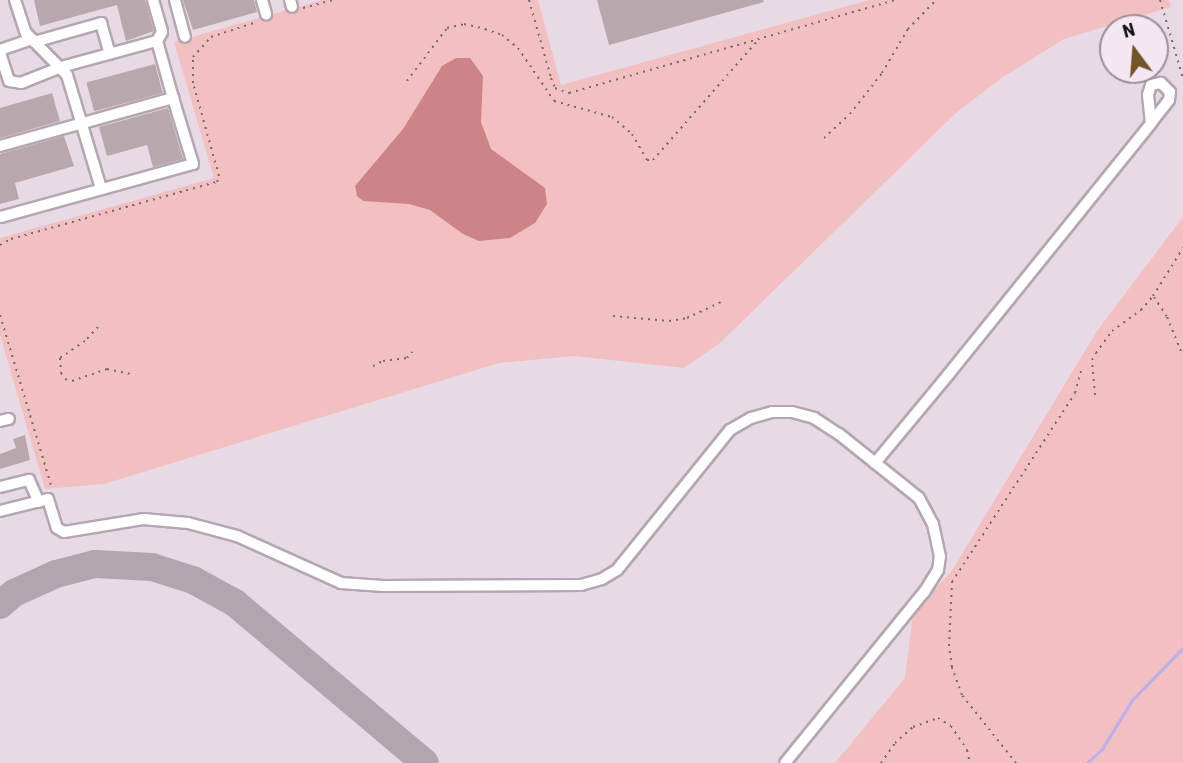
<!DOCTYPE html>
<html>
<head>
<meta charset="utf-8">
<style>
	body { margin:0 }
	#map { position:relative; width:1183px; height:763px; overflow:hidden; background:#e8dae4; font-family:"Roboto Condensed",sans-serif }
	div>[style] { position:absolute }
	.green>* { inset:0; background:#f2c0c0 }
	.forest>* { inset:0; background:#cd8487 }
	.stream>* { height:2.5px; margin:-1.25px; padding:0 1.25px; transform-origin:1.25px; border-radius:1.25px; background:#bcafef }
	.taxiway>* { height:28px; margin:-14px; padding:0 14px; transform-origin:14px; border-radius:14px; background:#b2a6ae }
	.building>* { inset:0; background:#b8a8ad; transform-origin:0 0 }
	.path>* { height:2px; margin-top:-1px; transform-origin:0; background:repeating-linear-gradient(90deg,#736a71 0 2px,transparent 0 7px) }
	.roads { filter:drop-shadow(2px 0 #b4a7b1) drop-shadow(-2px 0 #b4a7b1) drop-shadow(0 2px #b4a7b1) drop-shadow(0 -2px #b4a7b1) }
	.minor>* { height:10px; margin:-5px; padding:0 5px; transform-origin:5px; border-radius:5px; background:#fff }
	span { translate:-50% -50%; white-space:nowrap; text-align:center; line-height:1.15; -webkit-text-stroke:5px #f5e7f1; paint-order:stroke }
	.north { position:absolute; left:1099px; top:14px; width:70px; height:70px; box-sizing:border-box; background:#f5e7f1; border:2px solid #9a8f97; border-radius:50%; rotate:344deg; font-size:19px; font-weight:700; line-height:28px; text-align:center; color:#110c10 }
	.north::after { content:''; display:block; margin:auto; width:24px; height:32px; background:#6f5527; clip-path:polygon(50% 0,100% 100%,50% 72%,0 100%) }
</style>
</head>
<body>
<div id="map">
	<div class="green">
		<i style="clip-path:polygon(322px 0,538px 0,561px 85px,869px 0,1169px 0,1171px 7px,1064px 39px,1003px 77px,957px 112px,720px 343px,684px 368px,574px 356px,499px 363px,104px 484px,45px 489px,0 335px,0 238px,214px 178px,174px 42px)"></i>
		<i style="clip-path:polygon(1183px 217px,1183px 763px,835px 763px,905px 678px,913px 613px,951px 572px,1097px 331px)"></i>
	</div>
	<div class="forest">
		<i style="clip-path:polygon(456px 58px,470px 58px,483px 76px,481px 122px,491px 149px,545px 188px,547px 204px,535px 223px,510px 238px,479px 241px,463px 234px,430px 210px,409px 204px,363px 201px,357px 196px,355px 186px,403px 129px,442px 66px)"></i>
	</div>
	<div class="stream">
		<i style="left:1087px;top:763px;width:21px;rotate:-43deg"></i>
		<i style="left:1102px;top:749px;width:57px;rotate:-58.5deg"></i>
		<i style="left:1132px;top:700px;width:73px;rotate:-45.6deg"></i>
	</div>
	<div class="taxiway">
		<i style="left:0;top:605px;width:18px;rotate:-41deg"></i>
		<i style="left:14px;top:593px;width:46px;rotate:-24.3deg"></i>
		<i style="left:56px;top:574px;width:40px;rotate:-14.4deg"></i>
		<i style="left:95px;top:564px;width:57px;rotate:3deg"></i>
		<i style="left:152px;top:567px;width:43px;rotate:17.6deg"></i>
		<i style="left:193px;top:580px;width:48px;rotate:28.7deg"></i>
		<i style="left:235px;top:603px;width:248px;rotate:40.1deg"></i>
	</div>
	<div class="building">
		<i style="clip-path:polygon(34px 0,145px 0,154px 31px,126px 41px,117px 5px,40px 26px)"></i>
		<i style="clip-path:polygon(183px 0,254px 0,257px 12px,193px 30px)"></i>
		<i style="clip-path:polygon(597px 0,763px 0,764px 2px,609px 45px)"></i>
		<i style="left:155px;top:64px;width:30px;height:71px;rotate:75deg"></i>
		<i style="clip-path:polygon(52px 93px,60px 121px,0 138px,0 108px)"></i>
		<i style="clip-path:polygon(168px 108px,183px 159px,153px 167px,147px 145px,107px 156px,99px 127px)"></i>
		<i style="clip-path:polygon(64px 136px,74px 166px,15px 183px,19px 199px,0 204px,0 154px)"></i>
		<i style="clip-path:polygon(25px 435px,30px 460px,0 469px,0 454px,16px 448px,13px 439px)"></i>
	</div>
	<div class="path">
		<i style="left:529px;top:0;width:81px;rotate:74.2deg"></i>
		<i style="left:551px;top:78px;width:11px;rotate:68deg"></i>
		<i style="left:555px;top:88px;width:15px;rotate:20deg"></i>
		<i style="left:569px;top:93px;width:340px;rotate:-15.9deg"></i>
		<i style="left:1160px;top:0;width:81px;rotate:73.6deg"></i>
		<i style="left:303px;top:8px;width:30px;rotate:-15deg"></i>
		<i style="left:407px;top:81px;width:66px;rotate:-53deg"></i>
		<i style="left:447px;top:28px;width:17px;rotate:-13deg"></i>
		<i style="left:464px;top:24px;width:22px;rotate:13deg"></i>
		<i style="left:485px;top:29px;width:18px;rotate:19deg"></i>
		<i style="left:502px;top:35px;width:21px;rotate:39deg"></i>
		<i style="left:518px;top:48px;width:64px;rotate:55.8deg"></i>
		<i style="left:554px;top:101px;width:60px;rotate:15.4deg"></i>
		<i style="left:612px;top:117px;width:26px;rotate:40deg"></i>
		<i style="left:632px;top:134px;width:30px;rotate:60deg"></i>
		<i style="left:647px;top:160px;width:6px"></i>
		<i style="left:653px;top:160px;width:161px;rotate:-48.8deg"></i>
		<i style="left:824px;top:138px;width:35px;rotate:-43deg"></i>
		<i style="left:850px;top:114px;width:52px;rotate:-52deg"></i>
		<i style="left:882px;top:73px;width:51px;rotate:-59.4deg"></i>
		<i style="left:908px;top:29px;width:40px;rotate:-46deg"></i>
		<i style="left:0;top:245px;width:13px;rotate:-29deg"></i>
		<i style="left:11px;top:239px;width:214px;rotate:-15.5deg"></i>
		<i style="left:217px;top:182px;width:6px;rotate:-72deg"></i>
		<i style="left:219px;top:176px;width:97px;rotate:-105.6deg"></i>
		<i style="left:193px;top:83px;width:26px;rotate:-90deg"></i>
		<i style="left:193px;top:57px;width:27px;rotate:-48deg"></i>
		<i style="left:211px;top:37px;width:48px;rotate:-18.1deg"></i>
		<i style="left:1154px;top:297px;width:24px;rotate:57deg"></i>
		<i style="left:1167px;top:317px;width:42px;rotate:67.7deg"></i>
		<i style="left:0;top:315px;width:181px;rotate:73.3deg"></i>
		<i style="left:613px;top:316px;width:56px;rotate:5.1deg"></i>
		<i style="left:669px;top:321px;width:18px;rotate:-9deg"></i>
		<i style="left:687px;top:318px;width:38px;rotate:-25deg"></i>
		<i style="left:98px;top:327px;width:19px;rotate:133deg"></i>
		<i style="left:85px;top:341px;width:30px;rotate:146deg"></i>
		<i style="left:60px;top:358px;width:15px;rotate:86deg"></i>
		<i style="left:61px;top:373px;width:7px;rotate:56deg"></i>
		<i style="left:65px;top:379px;width:7px;rotate:16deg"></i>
		<i style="left:72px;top:381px;width:37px;rotate:-19deg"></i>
		<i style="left:107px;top:369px;width:24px;rotate:12deg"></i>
		<i style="left:373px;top:366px;width:11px;rotate:-27deg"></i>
		<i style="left:383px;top:361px;width:24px;rotate:-7deg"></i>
		<i style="left:407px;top:358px;width:8px;rotate:-50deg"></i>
		<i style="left:1095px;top:395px;width:35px;rotate:-95deg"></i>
		<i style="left:1092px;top:360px;width:8px;rotate:-60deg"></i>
		<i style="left:1096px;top:353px;width:27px;rotate:-54deg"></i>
		<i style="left:1112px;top:331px;width:36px;rotate:-36deg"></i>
		<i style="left:1141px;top:310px;width:18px;rotate:-49deg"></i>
		<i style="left:1153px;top:296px;width:57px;rotate:-58deg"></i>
		<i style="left:881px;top:763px;width:24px;rotate:-55deg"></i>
		<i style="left:895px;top:743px;width:24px;rotate:-42deg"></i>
		<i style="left:913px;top:727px;width:27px;rotate:-20deg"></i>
		<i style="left:938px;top:718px;width:15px;rotate:32deg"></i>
		<i style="left:951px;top:726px;width:29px;rotate:56deg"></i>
		<i style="left:967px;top:750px;width:13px;rotate:77deg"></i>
		<i style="left:1016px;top:763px;width:87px;rotate:-128.5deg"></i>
		<i style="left:962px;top:695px;width:30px;rotate:-110deg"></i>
		<i style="left:952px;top:667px;width:21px;rotate:-98deg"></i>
		<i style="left:949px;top:646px;width:64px;rotate:-87.3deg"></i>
		<i style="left:952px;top:582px;width:225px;rotate:-56.9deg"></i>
		<i style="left:1075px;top:393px;width:27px;rotate:-75deg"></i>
	</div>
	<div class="roads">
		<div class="minor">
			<i style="left:15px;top:0;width:35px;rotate:72deg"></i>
			<i style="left:26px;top:33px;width:59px;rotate:45.7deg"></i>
			<i style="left:67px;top:75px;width:118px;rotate:73.3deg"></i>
			<i style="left:153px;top:0;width:33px;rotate:74deg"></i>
			<i style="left:162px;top:32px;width:10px;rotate:119deg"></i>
			<i style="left:175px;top:0;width:38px;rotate:75deg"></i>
			<i style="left:262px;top:0;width:15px;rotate:74deg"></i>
			<i style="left:290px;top:0;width:7px;rotate:74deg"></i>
			<i style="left:34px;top:42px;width:70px;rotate:-15.8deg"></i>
			<i style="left:101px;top:23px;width:32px;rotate:74deg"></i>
			<i style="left:0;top:50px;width:34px;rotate:-19deg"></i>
			<i style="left:0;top:53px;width:29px;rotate:72deg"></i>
			<i style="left:9px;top:81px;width:12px;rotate:9deg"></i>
			<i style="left:21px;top:83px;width:43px;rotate:-21.8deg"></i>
			<i style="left:61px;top:67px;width:99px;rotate:-15.2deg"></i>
			<i style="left:157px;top:41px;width:59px;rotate:74.3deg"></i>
			<i style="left:0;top:146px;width:180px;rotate:-15.5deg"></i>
			<i style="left:173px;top:98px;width:69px;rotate:73.1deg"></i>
			<i style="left:193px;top:164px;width:200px;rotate:164.6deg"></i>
			<i style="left:0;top:421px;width:9px;rotate:-13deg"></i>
			<i style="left:875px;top:463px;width:114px;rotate:-50.3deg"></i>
			<i style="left:948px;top:375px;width:324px;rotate:-51.1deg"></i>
			<i style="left:1151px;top:123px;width:29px;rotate:-52deg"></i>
			<i style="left:1169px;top:100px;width:8px;rotate:-83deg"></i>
			<i style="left:1170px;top:92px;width:13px;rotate:-135deg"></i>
			<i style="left:1161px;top:83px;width:10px;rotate:169deg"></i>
			<i style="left:1151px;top:85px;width:10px;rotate:107deg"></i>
			<i style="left:1148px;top:95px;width:28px;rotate:84deg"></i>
			<i style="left:0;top:487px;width:30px;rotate:-14deg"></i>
			<i style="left:29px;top:480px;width:24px;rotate:66deg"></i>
			<i style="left:0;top:511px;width:49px;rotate:-14deg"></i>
			<i style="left:48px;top:499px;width:30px;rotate:73deg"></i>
			<i style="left:57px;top:528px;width:8px;rotate:30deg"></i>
			<i style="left:64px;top:532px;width:80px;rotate:-9.3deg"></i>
			<i style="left:143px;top:519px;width:45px;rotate:5.1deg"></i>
			<i style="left:188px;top:523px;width:51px;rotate:14.9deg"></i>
			<i style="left:237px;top:536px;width:114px;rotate:24.3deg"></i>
			<i style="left:341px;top:583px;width:42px;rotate:4.1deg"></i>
			<i style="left:383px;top:586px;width:198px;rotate:-0.3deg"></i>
			<i style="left:581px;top:585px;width:22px;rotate:-16deg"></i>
			<i style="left:602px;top:579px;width:17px;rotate:-31deg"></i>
			<i style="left:617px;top:570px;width:180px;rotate:-51.1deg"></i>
			<i style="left:730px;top:430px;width:24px;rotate:-30deg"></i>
			<i style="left:751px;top:418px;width:22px;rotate:-16deg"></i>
			<i style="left:772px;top:412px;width:20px"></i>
			<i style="left:792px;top:412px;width:23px;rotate:15deg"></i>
			<i style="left:814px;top:418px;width:30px;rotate:33deg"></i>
			<i style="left:839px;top:434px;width:102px;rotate:38.7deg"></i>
			<i style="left:919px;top:498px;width:30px;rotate:62deg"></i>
			<i style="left:933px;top:524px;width:33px;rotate:78deg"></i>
			<i style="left:940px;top:556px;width:14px;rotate:98deg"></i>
			<i style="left:938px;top:570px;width:26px;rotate:122deg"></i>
			<i style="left:924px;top:592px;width:220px;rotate:129.1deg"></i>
		</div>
	</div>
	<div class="north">N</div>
</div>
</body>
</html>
